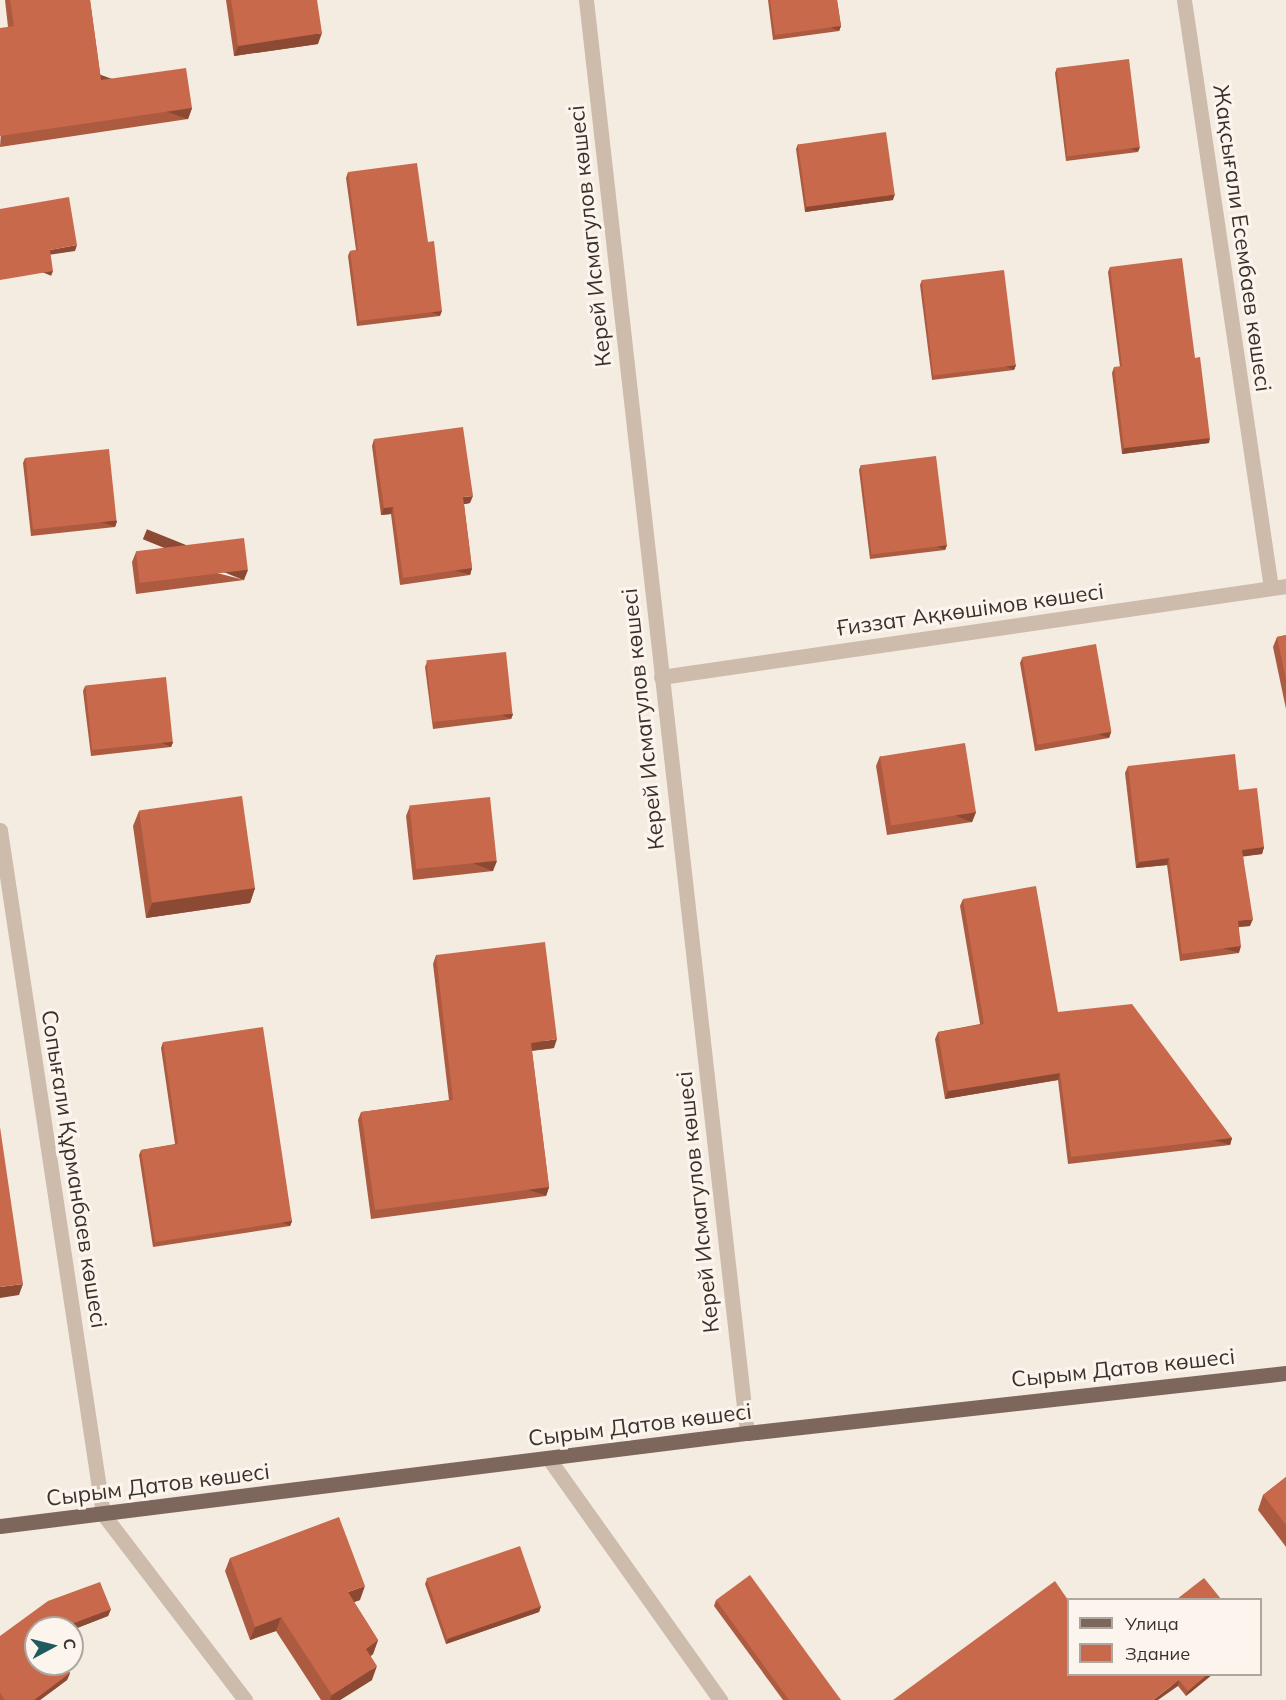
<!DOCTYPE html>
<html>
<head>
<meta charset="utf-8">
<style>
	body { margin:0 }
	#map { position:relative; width:1286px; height:1700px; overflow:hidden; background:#f4ebe1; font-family:Mulish,sans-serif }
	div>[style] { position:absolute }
	.minor>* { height:15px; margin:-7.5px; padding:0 7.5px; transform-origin:7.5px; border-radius:7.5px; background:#cdbbac }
	.major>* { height:15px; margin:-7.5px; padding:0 7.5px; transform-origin:7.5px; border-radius:7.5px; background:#7d675c }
	.wall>* { inset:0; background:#ac5a40 }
	.shaded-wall>* { inset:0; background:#8c4a34; transform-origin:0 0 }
	.building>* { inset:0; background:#c8694b; transform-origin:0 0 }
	span { translate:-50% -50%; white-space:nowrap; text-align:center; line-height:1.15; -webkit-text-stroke:6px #fbf5ee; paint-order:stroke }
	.street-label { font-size:22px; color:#3b302b }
	.legend { position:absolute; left:1067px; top:1598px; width:195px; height:78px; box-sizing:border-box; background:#fbf5ee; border:2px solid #aea6a0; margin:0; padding:8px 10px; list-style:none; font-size:18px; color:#3b302b }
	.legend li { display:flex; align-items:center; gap:12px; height:30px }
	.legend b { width:30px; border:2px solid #aea6a0 }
	.north { position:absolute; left:24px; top:1616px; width:60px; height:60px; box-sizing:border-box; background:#fbf5ee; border:2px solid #aea6a0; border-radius:50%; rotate:83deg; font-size:16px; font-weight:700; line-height:24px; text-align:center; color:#3b302b }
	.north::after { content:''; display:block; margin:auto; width:21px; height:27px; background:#1f5a5e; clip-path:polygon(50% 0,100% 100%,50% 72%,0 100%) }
</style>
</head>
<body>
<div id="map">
	<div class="minor">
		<i style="left:586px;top:0;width:1442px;rotate:83.59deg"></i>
		<i style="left:1184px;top:0;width:594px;rotate:81.58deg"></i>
		<i style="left:661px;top:677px;width:632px;rotate:-8.28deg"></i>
		<i style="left:0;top:830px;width:692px;rotate:81.44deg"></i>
		<i style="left:103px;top:1514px;width:234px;rotate:52.6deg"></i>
		<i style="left:549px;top:1459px;width:296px;rotate:54.6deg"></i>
	</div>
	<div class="major">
		<i style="left:0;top:1526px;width:753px;rotate:-7.1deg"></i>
		<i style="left:747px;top:1433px;width:542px;rotate:-6.35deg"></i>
	</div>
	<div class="wall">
		<i style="clip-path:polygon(5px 0,90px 0,101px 80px,192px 108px,188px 119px,0 147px,8px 27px)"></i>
		<i style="clip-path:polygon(226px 0,317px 0,318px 44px,234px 56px)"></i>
		<i style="clip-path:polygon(768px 0,837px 0,841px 26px,839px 31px,773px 40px)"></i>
		<i style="clip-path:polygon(1057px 68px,1138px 152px,1066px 161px,1055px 73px)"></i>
		<i style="clip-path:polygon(798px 144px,893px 200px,805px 212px,796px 149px)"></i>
		<i style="clip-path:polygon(348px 172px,428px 242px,440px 316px,357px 326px,348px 256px,350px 251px,356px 250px,346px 178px)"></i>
		<i style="clip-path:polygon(1110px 267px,1195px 358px,1209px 443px,1122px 454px,1112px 373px,1114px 367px,1120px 367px,1108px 272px)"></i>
		<i style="clip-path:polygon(922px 280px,1016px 365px,1014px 370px,932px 380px,920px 285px)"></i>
		<i style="clip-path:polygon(374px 439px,470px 503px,464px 504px,472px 568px,470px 575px,400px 585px,391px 514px,381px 515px,372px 446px)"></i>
		<i style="clip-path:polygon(25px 458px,117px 521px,115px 527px,31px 536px,23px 463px)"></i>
		<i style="clip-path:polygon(861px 465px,947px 545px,945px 550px,870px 559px,859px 470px)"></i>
		<i style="clip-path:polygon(136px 552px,244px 580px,136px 594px,132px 562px)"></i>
		<i style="clip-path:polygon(1286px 635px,1286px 709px,1273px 647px,1277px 637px)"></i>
		<i style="clip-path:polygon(1022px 658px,1111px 732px,1109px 738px,1035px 751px,1020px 663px)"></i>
		<i style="clip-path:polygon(427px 662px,513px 714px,511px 719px,433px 729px,425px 667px)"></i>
		<i style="clip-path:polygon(85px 686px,173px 742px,171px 747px,91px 756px,83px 691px)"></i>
		<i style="clip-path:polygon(880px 756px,976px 812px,972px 822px,887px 835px,876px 766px)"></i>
		<i style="clip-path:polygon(1128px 766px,1239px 790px,1264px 847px,1262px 854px,1243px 856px,1250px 926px,1239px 927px,1239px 953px,1180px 961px,1167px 865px,1136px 868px,1125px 773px)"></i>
		<i style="clip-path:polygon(410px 806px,493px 871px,413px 880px,406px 816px)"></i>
		<i style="clip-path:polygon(139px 811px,255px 888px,250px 903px,146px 918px,133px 826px)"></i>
		<i style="clip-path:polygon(963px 899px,1058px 1012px,1232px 1138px,1230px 1145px,1068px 1164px,1058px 1080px,945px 1099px,935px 1039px,938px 1032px,980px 1024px,960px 906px)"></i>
		<i style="clip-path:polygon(436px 955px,554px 1048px,532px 1051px,549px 1187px,546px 1196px,371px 1219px,358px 1120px,361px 1112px,449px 1100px,433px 964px)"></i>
		<i style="clip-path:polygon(163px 1042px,292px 1221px,290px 1226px,153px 1247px,139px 1155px,141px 1150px,175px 1144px,161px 1048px)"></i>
		<i style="clip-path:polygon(1286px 1477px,1286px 1547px,1258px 1510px,1263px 1495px)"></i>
		<i style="clip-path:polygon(230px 1558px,360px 1600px,354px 1602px,378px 1640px,373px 1654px,371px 1656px,372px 1680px,340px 1700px,321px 1700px,276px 1631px,250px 1640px,225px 1571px)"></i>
		<i style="clip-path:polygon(427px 1579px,541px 1606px,539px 1612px,446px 1644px,425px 1584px)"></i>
		<i style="clip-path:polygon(716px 1600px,841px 1700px,783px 1700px,714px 1606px)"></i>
		<i style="clip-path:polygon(111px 1609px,108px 1616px,72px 1630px,72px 1628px,36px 1628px,70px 1673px,67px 1680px,40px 1700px,0 1700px,0 1636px)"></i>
		<i style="clip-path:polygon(1068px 1674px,1213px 1674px,1186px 1696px,1178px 1686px)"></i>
	</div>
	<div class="shaded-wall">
		<i style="left:841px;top:26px;width:5px;height:67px;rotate:112deg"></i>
		<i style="clip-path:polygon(322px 33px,318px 44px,234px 56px,238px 46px)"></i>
		<i style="left:192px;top:108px;width:12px;height:194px;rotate:110deg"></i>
		<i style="left:1140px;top:147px;width:5px;height:73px;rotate:112deg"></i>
		<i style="clip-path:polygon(895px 194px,893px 200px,805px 212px,806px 207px)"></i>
		<i style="clip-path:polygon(77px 245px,75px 251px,48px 255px,50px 250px)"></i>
		<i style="left:53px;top:271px;width:5px;height:54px;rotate:112deg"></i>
		<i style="left:442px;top:311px;width:5px;height:84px;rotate:112deg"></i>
		<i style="left:1016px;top:365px;width:5px;height:83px;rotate:112deg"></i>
		<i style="clip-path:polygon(1210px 438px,1209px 443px,1122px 454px,1124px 448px)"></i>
		<i style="clip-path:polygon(473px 496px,470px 503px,460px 505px,463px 497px)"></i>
		<i style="clip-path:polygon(393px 507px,391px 514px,381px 515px,384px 508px)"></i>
		<i style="left:117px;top:521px;width:6px;height:84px;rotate:108deg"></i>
		<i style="left:947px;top:545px;width:5px;height:76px;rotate:112deg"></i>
		<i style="left:472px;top:568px;width:7px;height:70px;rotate:106deg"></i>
		<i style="left:248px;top:570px;width:11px;height:109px;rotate:112deg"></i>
		<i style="left:513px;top:714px;width:5px;height:79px;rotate:112deg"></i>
		<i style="left:1111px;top:732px;width:6px;height:75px;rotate:108deg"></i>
		<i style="left:173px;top:742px;width:5px;height:81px;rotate:112deg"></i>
		<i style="left:976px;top:812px;width:11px;height:86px;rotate:112deg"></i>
		<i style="clip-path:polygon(1264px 847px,1262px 854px,1240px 857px,1242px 850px)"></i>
		<i style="clip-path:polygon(1169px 858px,1167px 865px,1136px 868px,1139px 862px)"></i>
		<i style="left:497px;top:861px;width:11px;height:81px;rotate:112deg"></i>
		<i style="clip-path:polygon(255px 888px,250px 903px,146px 918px,152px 903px)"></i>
		<i style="clip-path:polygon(1253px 919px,1250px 926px,1235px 927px,1238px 921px)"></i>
		<i style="left:1241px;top:946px;width:7px;height:60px;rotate:106deg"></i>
		<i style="clip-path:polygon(557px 1039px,554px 1048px,528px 1051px,531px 1043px)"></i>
		<i style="clip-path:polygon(1060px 1073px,1058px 1080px,945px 1099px,948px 1091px)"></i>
		<i style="left:1232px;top:1138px;width:7px;height:162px;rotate:106deg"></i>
		<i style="left:549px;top:1187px;width:9px;height:176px;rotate:108deg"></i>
		<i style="left:292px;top:1221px;width:5px;height:139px;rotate:112deg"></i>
		<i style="clip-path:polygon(23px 1284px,19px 1295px,0 1298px,0 1287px)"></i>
		<i style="clip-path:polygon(365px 1586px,360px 1600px,343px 1606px,348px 1592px)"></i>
		<i style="clip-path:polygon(541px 1606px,539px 1612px,446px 1644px,448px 1639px)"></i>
		<i style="clip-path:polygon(111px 1609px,108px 1616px,72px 1630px,72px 1628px,61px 1628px)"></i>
		<i style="clip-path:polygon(281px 1617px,276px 1631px,250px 1640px,255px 1627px)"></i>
		<i style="clip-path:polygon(378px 1640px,373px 1654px,361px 1662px,366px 1649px)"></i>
		<i style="clip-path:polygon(377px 1666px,372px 1680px,340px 1700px,330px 1700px,332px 1695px)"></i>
		<i style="clip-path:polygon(70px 1673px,67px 1680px,40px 1700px,34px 1700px)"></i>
		<i style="clip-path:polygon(1208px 1674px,1213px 1674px,1186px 1696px,1188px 1691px)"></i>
		<i style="clip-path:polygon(1179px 1680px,1178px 1686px,1158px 1700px,1153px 1700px)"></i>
	</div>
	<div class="building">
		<i style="clip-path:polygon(10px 0,90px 0,101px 80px,186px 68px,192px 108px,0 136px,0 28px,14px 26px)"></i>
		<i style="clip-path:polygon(231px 0,317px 0,322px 33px,238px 46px)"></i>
		<i style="clip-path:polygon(770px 0,837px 0,841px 26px,775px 35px)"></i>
		<i style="left:1129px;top:59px;width:89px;height:73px;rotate:83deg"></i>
		<i style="left:886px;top:132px;width:63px;height:89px;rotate:82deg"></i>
		<i style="clip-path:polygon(417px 163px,428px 242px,434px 241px,442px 311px,359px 321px,350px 251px,358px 250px,348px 172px)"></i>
		<i style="clip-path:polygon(69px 197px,77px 245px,50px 250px,53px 271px,0 280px,0 209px)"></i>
		<i style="clip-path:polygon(1182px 258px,1195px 358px,1200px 357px,1210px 438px,1124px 448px,1114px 367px,1122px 366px,1110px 267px)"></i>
		<i style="left:1004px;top:270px;width:96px;height:83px;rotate:83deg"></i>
		<i style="clip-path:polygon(463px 427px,473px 496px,463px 497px,472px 568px,403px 578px,393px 507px,384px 508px,374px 439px)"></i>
		<i style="left:109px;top:449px;width:72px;height:84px;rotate:84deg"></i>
		<i style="left:936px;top:456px;width:90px;height:76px;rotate:83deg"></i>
		<i style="left:244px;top:538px;width:32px;height:109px;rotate:83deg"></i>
		<i style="clip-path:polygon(1286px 635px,1286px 680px,1277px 637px)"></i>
		<i style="left:1096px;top:644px;width:89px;height:75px;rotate:80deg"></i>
		<i style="left:506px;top:652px;width:62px;height:80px;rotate:84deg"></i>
		<i style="left:166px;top:677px;width:65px;height:81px;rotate:84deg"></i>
		<i style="left:965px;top:743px;width:70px;height:86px;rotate:81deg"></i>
		<i style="clip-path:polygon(1235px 754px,1239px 790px,1257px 788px,1264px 847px,1242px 850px,1253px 919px,1238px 921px,1241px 946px,1182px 954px,1169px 858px,1139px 862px,1128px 766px)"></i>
		<i style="left:242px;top:796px;width:93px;height:104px;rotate:82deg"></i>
		<i style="left:490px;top:797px;width:64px;height:81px;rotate:84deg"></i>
		<i style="clip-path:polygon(1036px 886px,1058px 1012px,1132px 1004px,1232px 1138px,1071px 1157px,1060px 1073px,948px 1091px,938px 1032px,984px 1024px,963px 899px)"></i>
		<i style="clip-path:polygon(545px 942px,557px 1039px,531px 1043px,549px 1187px,375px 1210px,361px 1112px,453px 1100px,436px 955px)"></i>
		<i style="clip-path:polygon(263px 1027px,292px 1221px,155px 1242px,141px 1150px,178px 1144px,163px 1042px)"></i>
		<i style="clip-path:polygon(0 1127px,23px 1284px,0 1287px)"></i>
		<i style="clip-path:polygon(1286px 1477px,1286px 1525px,1263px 1495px)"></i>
		<i style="clip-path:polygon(339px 1517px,365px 1586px,348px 1592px,378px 1640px,366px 1649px,377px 1666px,332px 1695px,281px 1617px,255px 1627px,230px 1558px)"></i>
		<i style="left:520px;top:1546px;width:64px;height:99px;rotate:71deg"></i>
		<i style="clip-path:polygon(750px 1575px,841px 1700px,789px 1700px,716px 1600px)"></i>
		<i style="clip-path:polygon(1204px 1578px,1221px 1599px,1177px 1599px)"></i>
		<i style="clip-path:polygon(1055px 1581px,1068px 1600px,1068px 1674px,1208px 1674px,1188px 1691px,1179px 1680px,1153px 1700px,893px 1700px)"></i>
		<i style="clip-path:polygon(100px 1582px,111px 1609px,61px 1628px,36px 1628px,36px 1664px,63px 1664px,70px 1673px,34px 1700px,5px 1700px,0 1693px,0 1636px,48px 1601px)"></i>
	</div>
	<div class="street-label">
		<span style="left:590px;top:236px;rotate:-96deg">Керей Исмагулов көшесі</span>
		<span style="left:1242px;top:238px;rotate:82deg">Жақсығали Есембаев көшесi</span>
		<span style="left:970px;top:610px;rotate:-8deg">Ғиззат Ақкөшімов көшесi</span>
		<span style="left:643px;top:719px;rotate:-96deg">Керей Исмагулов көшесі</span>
		<span style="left:74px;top:1169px;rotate:81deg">Сопығали Құрманбаев көшесі</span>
		<span style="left:698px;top:1202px;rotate:-96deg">Керей Исмагулов көшесі</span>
		<span style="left:1123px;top:1368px;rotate:-6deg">Сырым Датов көшесі</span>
		<span style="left:640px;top:1425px;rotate:-7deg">Сырым Датов көшесі</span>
		<span style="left:158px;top:1485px;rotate:-7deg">Сырым Датов көшесі</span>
	</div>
	<ul class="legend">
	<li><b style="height:8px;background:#7d675c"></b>Улица</li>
	<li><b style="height:16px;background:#c8694b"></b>Здание</li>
	</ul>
	<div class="north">С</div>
</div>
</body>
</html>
